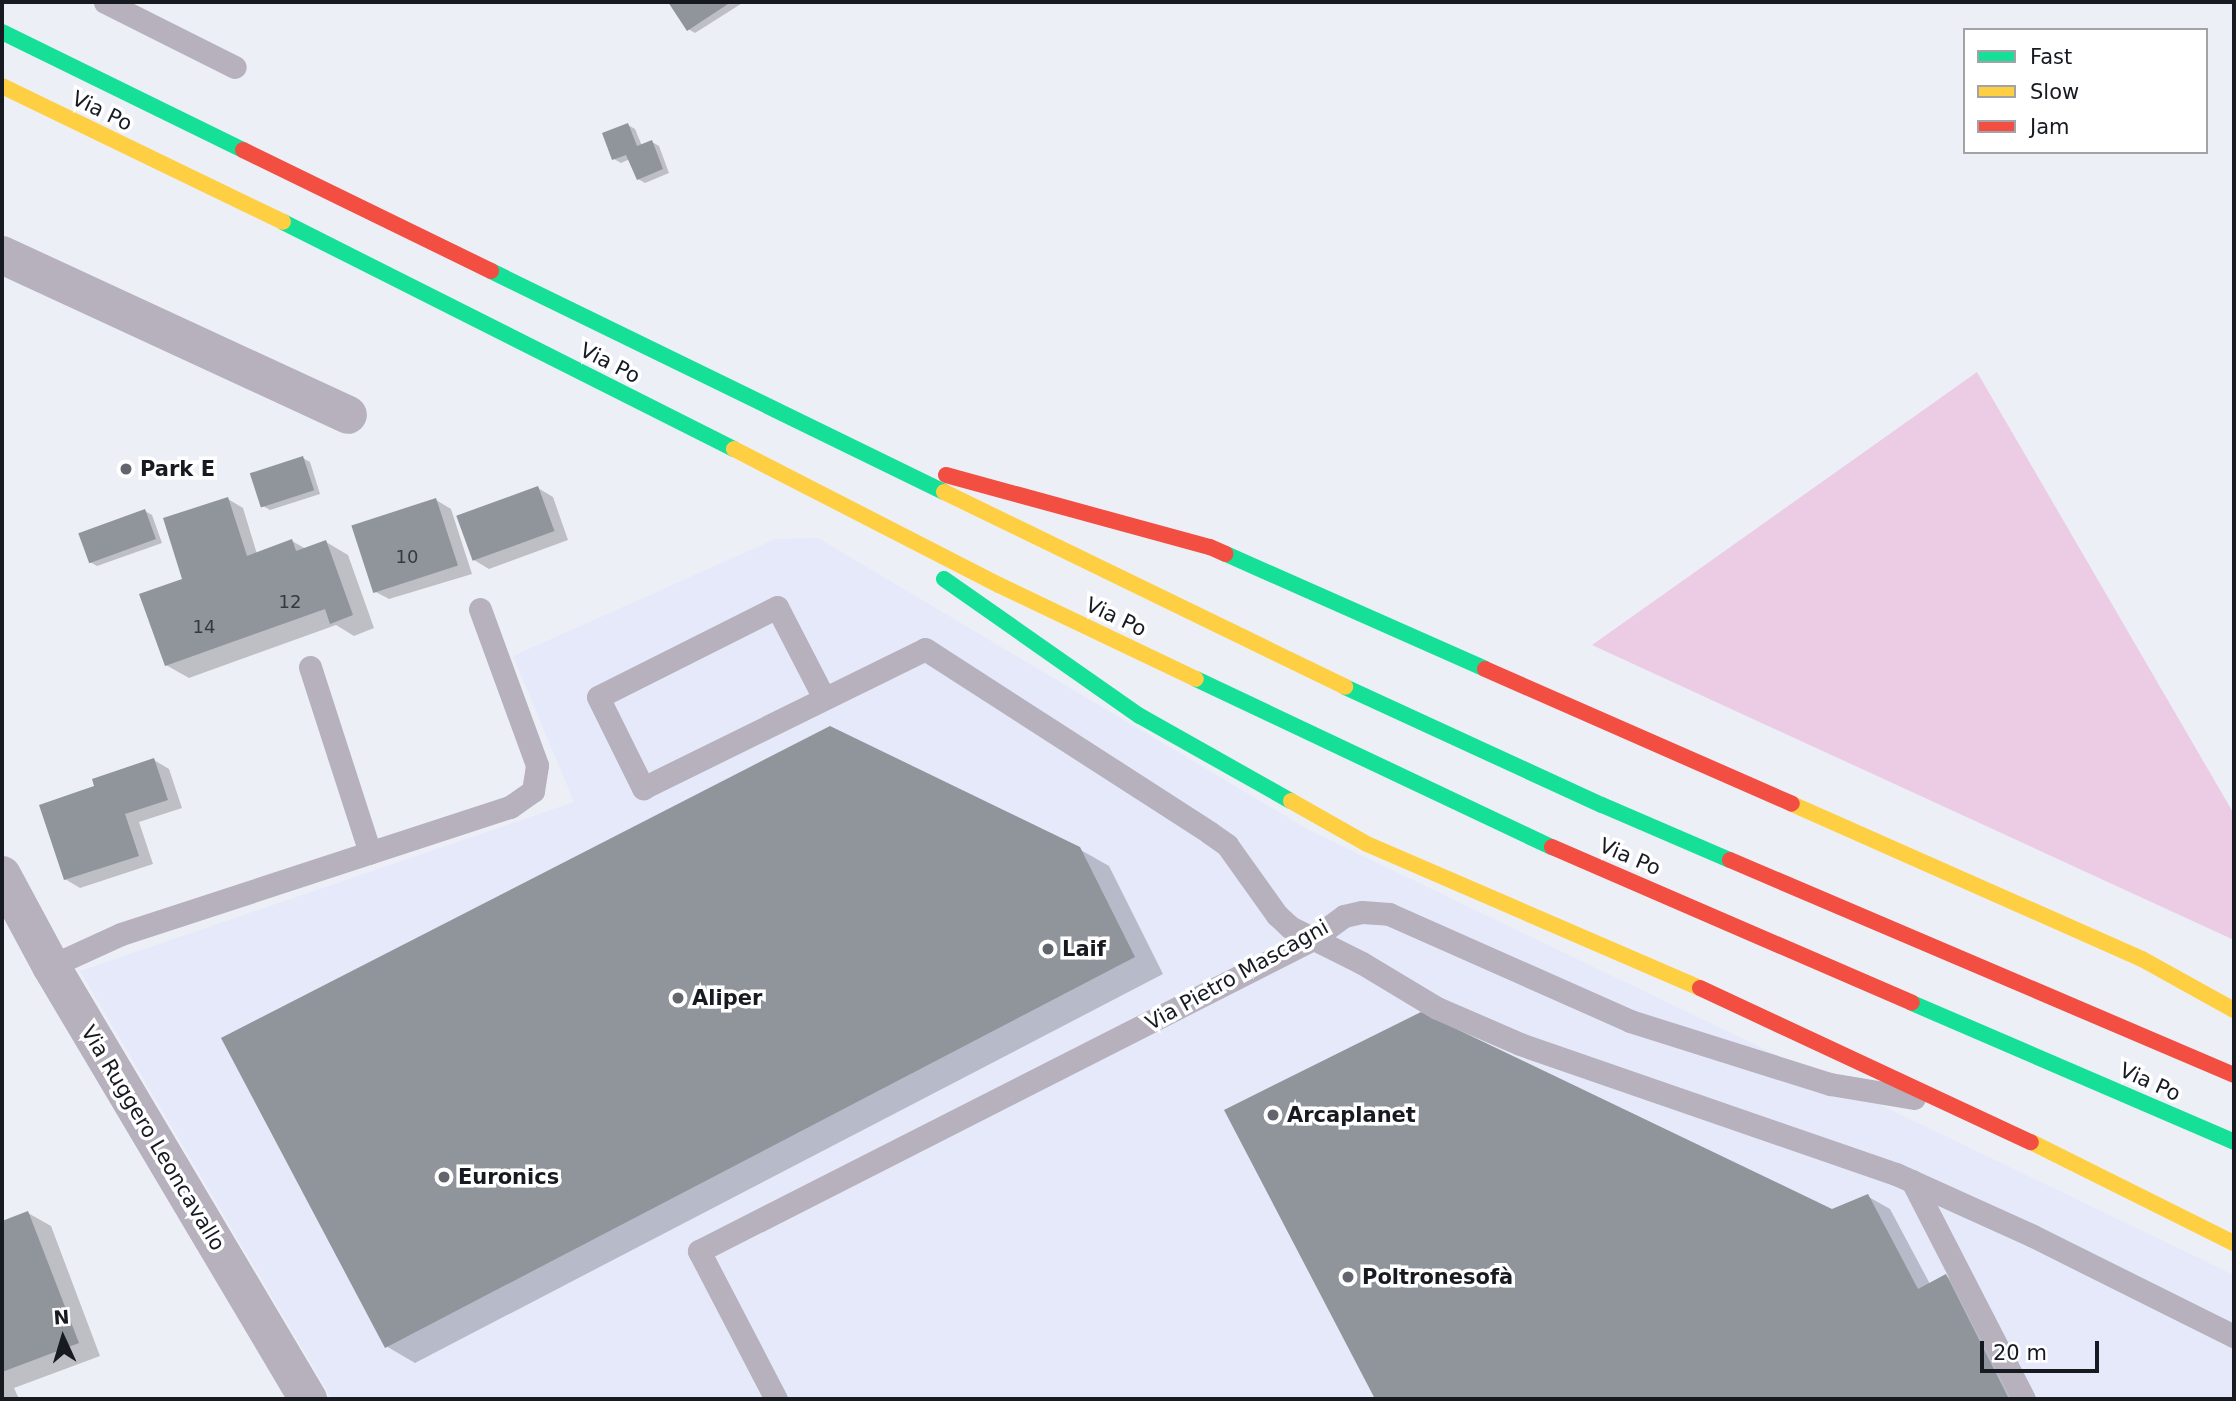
<!DOCTYPE html>
<html>
<head>
<meta charset="utf-8">
<style>
	body { margin:0 }
	#map { position:relative; width:2236px; height:1401px; overflow:hidden; background:#edeff7; font-family:"DejaVu Sans",sans-serif }
	div>[style] { position:absolute }
	.built>* { inset:0; background:#e5e9fa }
	.green>* { inset:0; background:#eccce4 }
	.shadow>* { inset:0; background:#0003 }
	.building>* { inset:0; background:#90949b; transform-origin:0 0 }
	.lane>* { height:23px; margin:-11.5px; padding:0 11.5px; transform-origin:11.5px; border-radius:11.5px; background:#b6b1bd }
	.street>* { height:38px; margin:-19px; padding:0 19px; transform-origin:19px; border-radius:19px; background:#b6b1bd }
	.fast>* { height:16px; margin:-8px; padding:0 8px; transform-origin:8px; border-radius:8px; background:#16e098 }
	.slow>* { height:16px; margin:-8px; padding:0 8px; transform-origin:8px; border-radius:8px; background:#ffcf43 }
	.jam>* { height:16px; margin:-8px; padding:0 8px; transform-origin:8px; border-radius:8px; background:#f24e42 }
	.dots>* { width:19px; height:19px; translate:-50% -50%; box-sizing:border-box; border:4px solid #fff; border-radius:50% }
	span { translate:-50% -50%; white-space:nowrap; text-align:center; line-height:1.15; -webkit-text-stroke:7px #fff; paint-order:stroke }
	.number-label { font-size:18px; color:#363840 }
	.number-label span { -webkit-text-stroke-width:0 }
	.street-label { font-size:21px; color:#181a22 }
	.poi-label { font-size:21px; color:#181a22; font-weight:700 }
	.left { translate:0 -50%; text-align:left }
	.frame { position:absolute; inset:0; border:4px solid #181a22; pointer-events:none }
	.legend { position:absolute; left:1963px; top:28px; width:245px; height:126px; box-sizing:border-box; background:#fff; border:2px solid #a3a3a7; margin:0; padding:9px 12px; list-style:none; font-size:21px; color:#181a22 }
	.legend li { display:flex; align-items:center; gap:14px; height:35px }
	.legend b { width:35px; border:2px solid #a3a3a7 }
	.north { position:absolute; left:28px; top:1303px; width:70px; height:70px; -webkit-text-stroke:5px #fff; paint-order:stroke; rotate:356deg; font-size:19px; font-weight:700; line-height:28px; text-align:center; color:#181a22 }
	.north::after { content:''; display:block; margin:auto; width:24px; height:32px; background:#181a22; clip-path:polygon(50% 0,100% 100%,50% 72%,0 100%) }
	.scale { position:absolute; left:1980px; top:1341px; width:119px; height:32px; box-sizing:border-box; border:4px solid #181a22; border-top:0; padding-left:9px; font-size:21px; line-height:24px; white-space:nowrap; color:#181a22; -webkit-text-stroke:5px #fff; paint-order:stroke }
</style>
</head>
<body>
<div id="map">
	<div class="built">
		<i style="clip-path:polygon(818px 538px,1309px 830px,2234px 1275px,2234px 1399px,332px 1399px,80px 971px,574px 802px,513px 656px,775px 539px)"></i>
	</div>
	<div class="green">
		<i style="clip-path:polygon(1977px 372px,2234px 814px,2234px 940px,1592px 645px)"></i>
	</div>
	<div class="shadow">
		<i style="clip-path:polygon(670px 2px,744px 2px,695px 33px,688px 29px)"></i>
		<i style="clip-path:polygon(628px 125px,635px 129px,642px 146px,652px 142px,659px 146px,669px 173px,645px 183px,638px 179px,630px 159px,621px 163px,614px 159px)"></i>
		<i style="clip-path:polygon(303px 458px,310px 462px,320px 494px,270px 510px,263px 506px)"></i>
		<i style="clip-path:polygon(538px 488px,553px 497px,568px 540px,489px 569px,474px 560px)"></i>
		<i style="clip-path:polygon(228px 499px,243px 508px,257px 554px,292px 541px,306px 549px,326px 542px,348px 555px,374px 628px,354px 636px,336px 625px,189px 678px,166px 665px,186px 579px)"></i>
		<i style="clip-path:polygon(436px 500px,451px 509px,472px 574px,389px 599px,374px 591px)"></i>
		<i style="clip-path:polygon(145px 511px,152px 515px,162px 543px,97px 566px,90px 562px)"></i>
		<i style="clip-path:polygon(154px 760px,169px 769px,182px 808px,139px 822px,153px 864px,80px 888px,65px 879px,96px 787px)"></i>
		<i style="clip-path:polygon(1079px 849px,1109px 866px,1163px 974px,415px 1363px,386px 1346px)"></i>
		<i style="clip-path:polygon(1227px 1111px,1831px 1211px,1867px 1196px,1890px 1209px,1930px 1284px,1946px 1276px,1968px 1289px,2024px 1399px,1377px 1399px)"></i>
		<i style="clip-path:polygon(28px 1213px,51px 1226px,100px 1356px,14px 1388px,19px 1399px,2px 1399px,2px 1223px)"></i>
	</div>
	<div class="building">
		<i style="clip-path:polygon(668px 2px,731px 2px,687px 31px)"></i>
		<i style="clip-path:polygon(628px 123px,637px 146px,652px 140px,663px 169px,637px 180px,626px 155px,612px 160px,602px 133px)"></i>
		<i style="left:303px;top:456px;width:36px;height:56px;rotate:72deg"></i>
		<i style="left:538px;top:486px;width:48px;height:87px;rotate:70deg"></i>
		<i style="clip-path:polygon(228px 497px,247px 556px,292px 539px,296px 551px,326px 540px,353px 615px,330px 624px,325px 609px,165px 666px,139px 594px,182px 579px,163px 518px)"></i>
		<i style="left:436px;top:498px;width:71px;height:89px;rotate:72deg"></i>
		<i style="left:145px;top:509px;width:32px;height:71px;rotate:70deg"></i>
		<i style="clip-path:polygon(830px 726px,1080px 847px,1135px 957px,385px 1348px,221px 1038px)"></i>
		<i style="clip-path:polygon(154px 758px,168px 800px,125px 814px,139px 856px,64px 880px,39px 805px,94px 786px,92px 779px)"></i>
		<i style="clip-path:polygon(1421px 1012px,1832px 1209px,1868px 1194px,1918px 1289px,1946px 1274px,2009px 1399px,1375px 1399px,1224px 1110px)"></i>
		<i style="clip-path:polygon(28px 1211px,79px 1343px,2px 1372px,2px 1221px)"></i>
	</div>
	<div class="lane">
		<i style="left:105px;top:2px;width:145px;rotate:26.6deg"></i>
		<i style="left:310px;top:667px;width:195px;rotate:72.1deg"></i>
		<i style="left:824px;top:698px;width:102px;rotate:-117.3deg"></i>
		<i style="left:777px;top:607px;width:200px;rotate:153.3deg"></i>
		<i style="left:598px;top:697px;width:102px;rotate:63.7deg"></i>
		<i style="left:643px;top:788px;width:314px;rotate:-26.2deg"></i>
		<i style="left:925px;top:649px;width:339px;rotate:32.8deg"></i>
		<i style="left:1210px;top:833px;width:21px;rotate:35deg"></i>
		<i style="left:1227px;top:845px;width:86px;rotate:54.5deg"></i>
		<i style="left:1277px;top:915px;width:18px;rotate:43deg"></i>
		<i style="left:1290px;top:927px;width:80px;rotate:26.6deg"></i>
		<i style="left:1362px;top:963px;width:87px;rotate:31deg"></i>
		<i style="left:1437px;top:1008px;width:90px;rotate:23.4deg"></i>
		<i style="left:1520px;top:1044px;width:398px;rotate:19.1deg"></i>
		<i style="left:1896px;top:1174px;width:150px;rotate:24.3deg"></i>
		<i style="left:2033px;top:1236px;width:225px;rotate:26.5deg"></i>
		<i style="left:51px;top:966px;width:77px;rotate:-24.6deg"></i>
		<i style="left:121px;top:934px;width:409px;rotate:-18.1deg"></i>
		<i style="left:510px;top:807px;width:28px;rotate:-35deg"></i>
		<i style="left:533px;top:791px;width:26px;rotate:-81deg"></i>
		<i style="left:537px;top:765px;width:166px;rotate:-110.1deg"></i>
		<i style="left:1912px;top:1181px;width:245px;rotate:62.8deg"></i>
		<i style="left:776px;top:1399px;width:167px;rotate:-117.5deg"></i>
		<i style="left:699px;top:1251px;width:686px;rotate:-26.94deg"></i>
		<i style="left:1311px;top:940px;width:41px;rotate:-36deg"></i>
		<i style="left:1344px;top:916px;width:18px;rotate:-13deg"></i>
		<i style="left:1362px;top:912px;width:27px;rotate:4deg"></i>
		<i style="left:1389px;top:914px;width:264px;rotate:23.9deg"></i>
		<i style="left:1630px;top:1021px;width:210px;rotate:17.5deg"></i>
		<i style="left:1830px;top:1084px;width:85px;rotate:9.5deg"></i>
	</div>
	<div class="street">
		<i style="left:2px;top:255px;width:381px;rotate:24.8deg"></i>
		<i style="left:2px;top:875px;width:103px;rotate:61.7deg"></i>
		<i style="left:51px;top:966px;width:504px;rotate:59.31deg"></i>
	</div>
	<div class="fast">
		<i style="left:2px;top:32px;width:268px;rotate:26.1deg"></i>
		<i style="left:283px;top:222px;width:505px;rotate:26.72deg"></i>
		<i style="left:491px;top:271px;width:504px;rotate:26.01deg"></i>
		<i style="left:1226px;top:554px;width:283px;rotate:23.9deg"></i>
		<i style="left:944px;top:579px;width:239px;rotate:35deg"></i>
		<i style="left:1140px;top:716px;width:173px;rotate:29.4deg"></i>
		<i style="left:1196px;top:679px;width:394px;rotate:25.3deg"></i>
		<i style="left:1345px;top:687px;width:283px;rotate:24.7deg"></i>
		<i style="left:1602px;top:805px;width:139px;rotate:23.3deg"></i>
		<i style="left:1912px;top:1003px;width:351px;rotate:23.3deg"></i>
	</div>
	<div class="slow">
		<i style="left:2px;top:86px;width:312px;rotate:25.8deg"></i>
		<i style="left:734px;top:449px;width:298px;rotate:27.2deg"></i>
		<i style="left:999px;top:585px;width:218px;rotate:25.5deg"></i>
		<i style="left:944px;top:492px;width:446px;rotate:25.9deg"></i>
		<i style="left:1291px;top:801px;width:87px;rotate:29.5deg"></i>
		<i style="left:1367px;top:844px;width:363px;rotate:23.4deg"></i>
		<i style="left:1792px;top:804px;width:383px;rotate:23.9deg"></i>
		<i style="left:2142px;top:959px;width:105px;rotate:29deg"></i>
		<i style="left:2031px;top:1142px;width:227px;rotate:26.5deg"></i>
	</div>
	<div class="jam">
		<i style="left:243px;top:150px;width:276px;rotate:26deg"></i>
		<i style="left:946px;top:475px;width:274px;rotate:15.3deg"></i>
		<i style="left:1210px;top:547px;width:17px;rotate:24deg"></i>
		<i style="left:1485px;top:669px;width:335px;rotate:23.7deg"></i>
		<i style="left:1552px;top:847px;width:392px;rotate:23.4deg"></i>
		<i style="left:1730px;top:860px;width:548px;rotate:23.1deg"></i>
		<i style="left:1700px;top:988px;width:365px;rotate:25deg"></i>
	</div>
	<div class="dots">
		<i style="left:126px;top:469px;background:#63656d"></i>
		<i style="left:1048px;top:949px;background:#63656d"></i>
		<i style="left:678px;top:998px;background:#63656d"></i>
		<i style="left:1273px;top:1115px;background:#63656d"></i>
		<i style="left:444px;top:1177px;background:#63656d"></i>
		<i style="left:1348px;top:1277px;background:#63656d"></i>
	</div>
	<div class="number-label">
		<span style="left:407px;top:557px">10</span>
		<span style="left:290px;top:602px">12</span>
		<span style="left:204px;top:627px">14</span>
	</div>
	<div class="street-label">
		<span style="left:102px;top:111px;rotate:26deg">Via Po</span>
		<span style="left:610px;top:363px;rotate:27deg">Via Po</span>
		<span style="left:1116px;top:617px;rotate:25deg">Via Po</span>
		<span style="left:1630px;top:857px;rotate:23deg">Via Po</span>
		<span style="left:1237px;top:975px;rotate:-29deg">Via Pietro Mascagni</span>
		<span style="left:2150px;top:1082px;rotate:24deg">Via Po</span>
		<span style="left:153px;top:1138px;rotate:59deg">Via Ruggero Leoncavallo</span>
	</div>
	<div class="poi-label">
		<span class="left" style="left:140px;top:469px">Park E</span>
		<span class="left" style="left:1062px;top:949px">Laif</span>
		<span class="left" style="left:692px;top:998px">Aliper</span>
		<span class="left" style="left:1287px;top:1115px">Arcaplanet</span>
		<span class="left" style="left:458px;top:1177px">Euronics</span>
		<span class="left" style="left:1362px;top:1277px">Poltronesofà</span>
	</div>
	<div class="frame"></div>
	<ul class="legend">
	<li><b style="height:9px;background:#16e098"></b>Fast</li>
	<li><b style="height:9px;background:#ffcf43"></b>Slow</li>
	<li><b style="height:9px;background:#f24e42"></b>Jam</li>
	</ul>
	<div class="north">N</div>
	<div class="scale">20 m</div>
</div>
</body>
</html>
